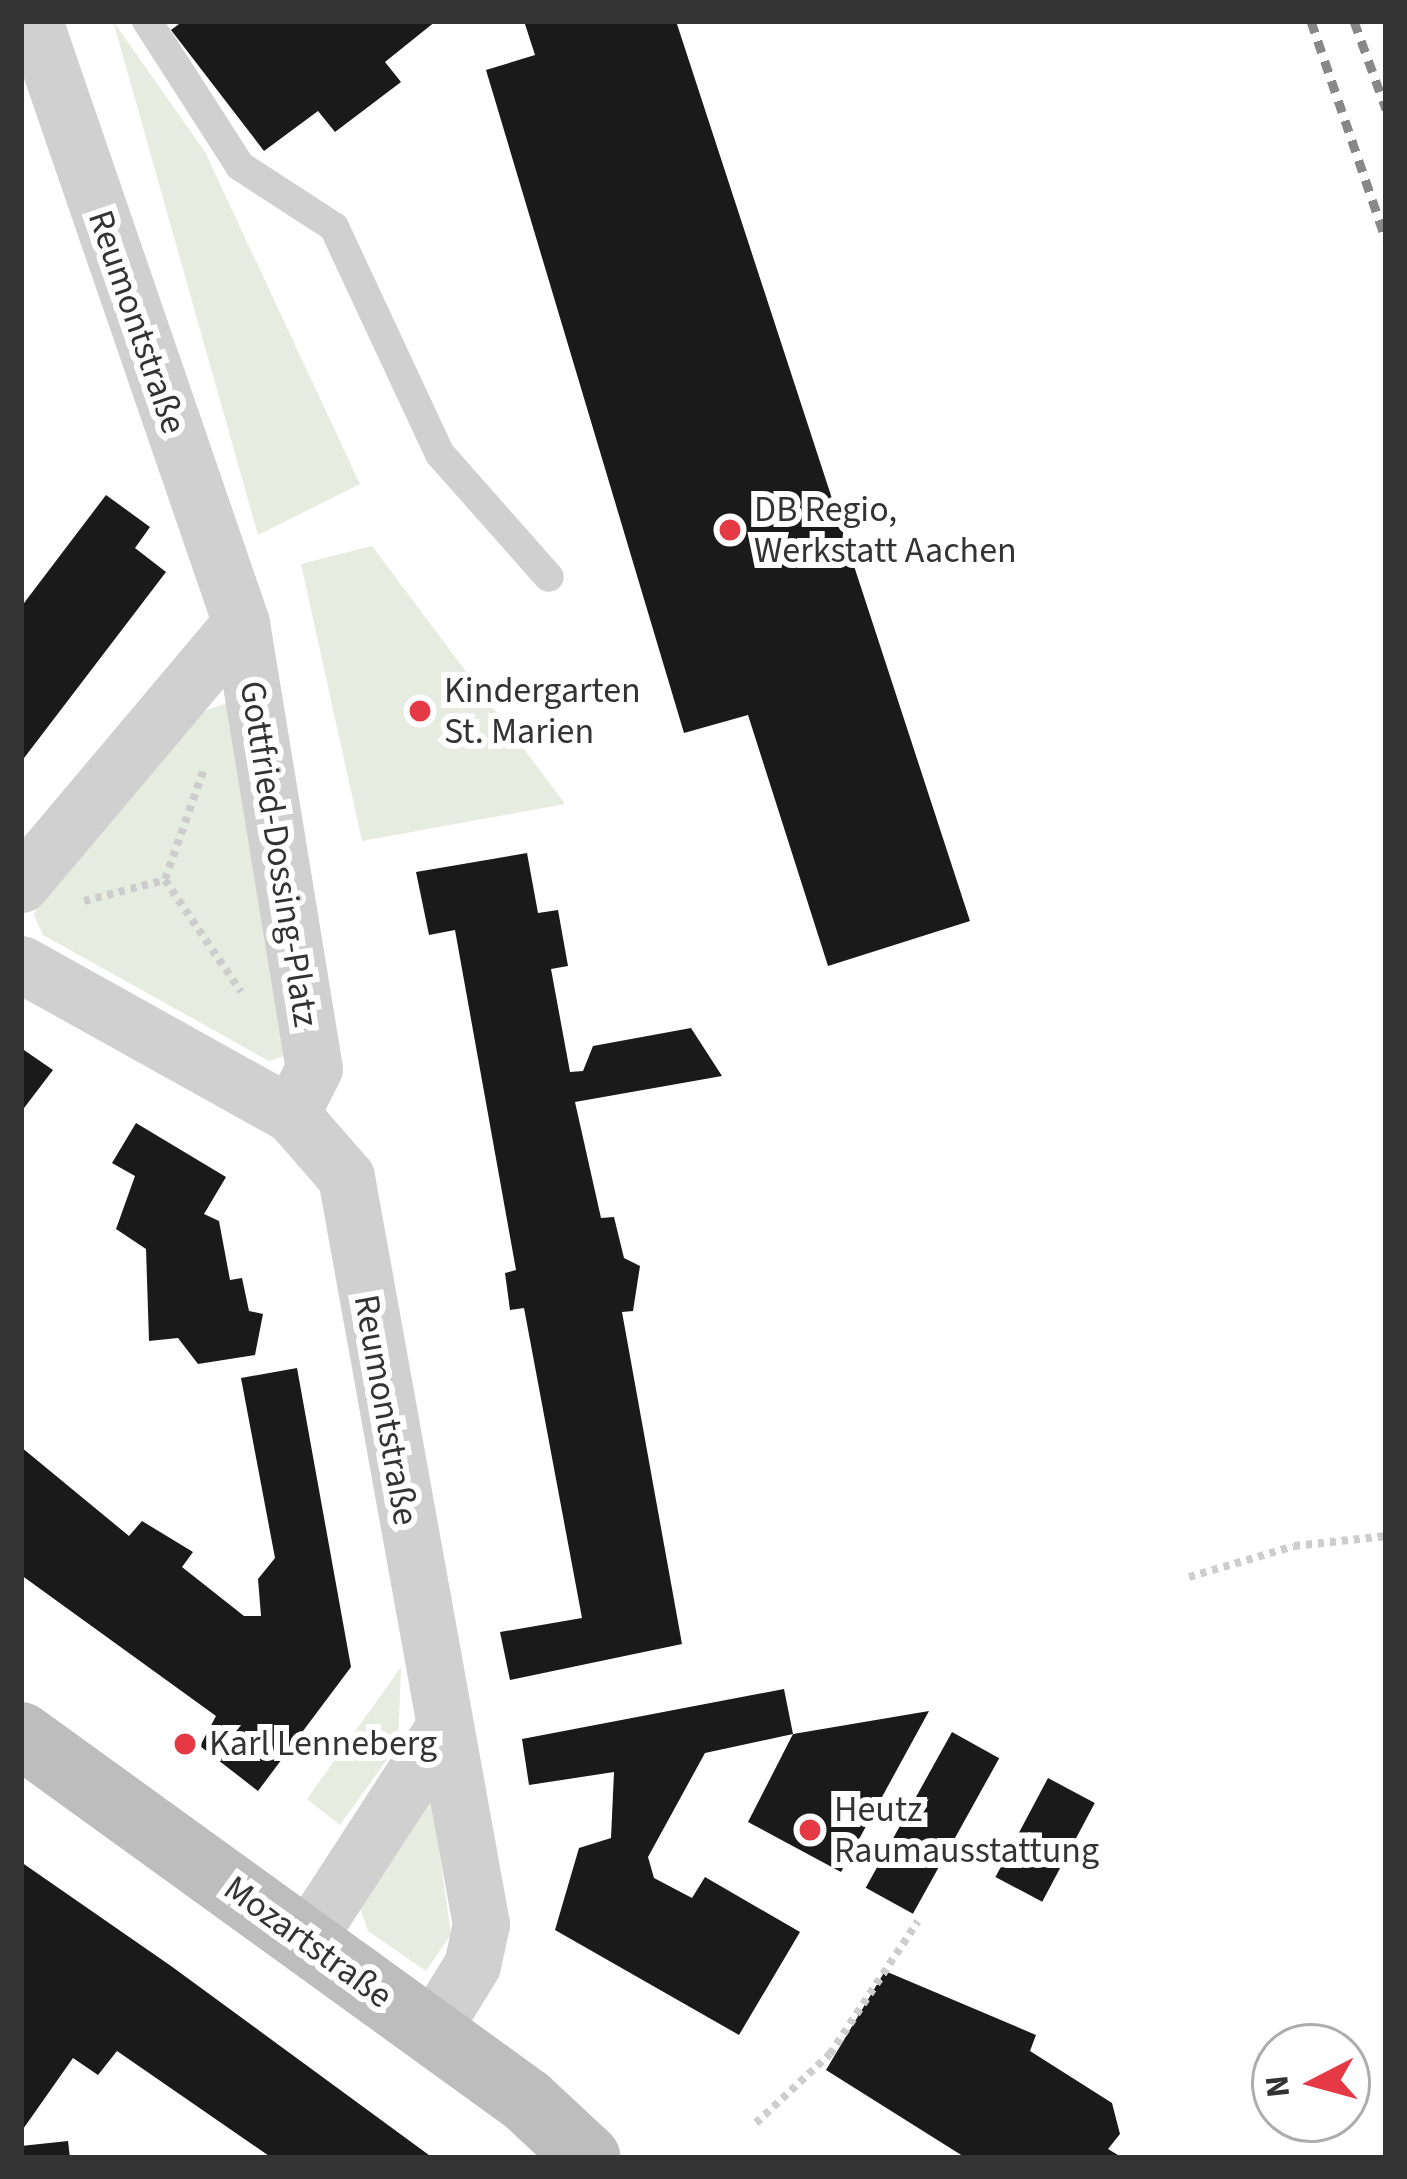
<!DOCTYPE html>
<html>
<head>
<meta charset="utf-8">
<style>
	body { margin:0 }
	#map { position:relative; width:1407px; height:2179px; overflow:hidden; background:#fff; font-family:"Source Sans 3",sans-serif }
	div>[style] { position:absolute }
	.green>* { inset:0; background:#e6ecdf }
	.building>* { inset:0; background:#1a1a1a; transform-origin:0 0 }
	.path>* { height:8px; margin-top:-4px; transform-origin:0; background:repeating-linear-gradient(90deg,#cdcdcd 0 6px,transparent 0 12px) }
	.lane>* { height:30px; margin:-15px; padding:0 15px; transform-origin:15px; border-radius:15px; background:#d0d0d0 }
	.street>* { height:57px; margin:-28.5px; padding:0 28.5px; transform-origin:28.5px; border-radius:28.5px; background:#d0d0d0 }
	.secondary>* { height:66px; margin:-33px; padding:0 33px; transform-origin:33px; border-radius:33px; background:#bdbdbd }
	.rail>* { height:9px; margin-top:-4.5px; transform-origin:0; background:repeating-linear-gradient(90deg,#888 0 12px,transparent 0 21px) }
	.dots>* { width:33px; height:33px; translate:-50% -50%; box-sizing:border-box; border:6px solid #fff; border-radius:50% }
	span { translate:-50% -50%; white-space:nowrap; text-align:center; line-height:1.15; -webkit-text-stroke:12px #fff; paint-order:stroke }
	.street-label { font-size:36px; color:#333 }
	.poi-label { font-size:36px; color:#333 }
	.left { translate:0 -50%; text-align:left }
	.frame { position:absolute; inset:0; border:24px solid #333; pointer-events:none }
	.north { position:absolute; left:1251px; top:2023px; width:120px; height:120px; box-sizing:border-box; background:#fff; border:3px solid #adadad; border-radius:50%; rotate:264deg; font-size:33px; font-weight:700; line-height:48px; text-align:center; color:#333 }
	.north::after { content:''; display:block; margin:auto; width:42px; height:54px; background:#e63946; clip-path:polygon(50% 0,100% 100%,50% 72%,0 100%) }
</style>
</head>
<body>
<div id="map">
	<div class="green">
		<i style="clip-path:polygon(113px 21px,205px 152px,360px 484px,258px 535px)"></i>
		<i style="clip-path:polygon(372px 546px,565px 804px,362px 841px,301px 564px)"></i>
		<i style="clip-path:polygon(228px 703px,284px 1056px,269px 1061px,43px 935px,34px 915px,42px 887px,193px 714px)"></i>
		<i style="clip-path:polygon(401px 1667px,398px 1744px,340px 1825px,307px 1799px)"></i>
		<i style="clip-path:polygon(431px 1794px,451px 1934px,426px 1971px,368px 1931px,359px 1904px)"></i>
	</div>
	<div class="building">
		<i style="clip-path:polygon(183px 21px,436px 21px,385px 62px,401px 82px,335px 132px,318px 111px,264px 151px,171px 30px)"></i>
		<i style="clip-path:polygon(524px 21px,676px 21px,970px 921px,828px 966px,748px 715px,684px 733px,486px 70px,535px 55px)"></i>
		<i style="clip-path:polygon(106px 495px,150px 527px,135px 548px,166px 572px,21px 762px,21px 607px)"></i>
		<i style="clip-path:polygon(527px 853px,538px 913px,558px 910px,568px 966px,551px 969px,570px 1072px,583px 1071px,593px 1046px,691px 1028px,722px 1076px,575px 1102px,601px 1218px,614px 1217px,624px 1258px,640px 1266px,633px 1311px,622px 1312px,682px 1644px,510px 1680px,500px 1632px,582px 1618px,524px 1308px,510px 1310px,505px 1273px,516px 1270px,455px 930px,429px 935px,416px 872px)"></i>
		<i style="clip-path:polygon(21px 1048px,53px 1070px,21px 1112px)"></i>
		<i style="clip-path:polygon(136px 1123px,226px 1177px,204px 1214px,219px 1221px,230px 1280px,242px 1278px,249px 1311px,263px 1314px,255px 1355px,198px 1364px,178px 1338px,149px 1341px,146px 1249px,116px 1229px,135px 1176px,112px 1163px)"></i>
		<i style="clip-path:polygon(297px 1368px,351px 1667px,258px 1791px,200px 1746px,216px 1716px,21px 1575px,21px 1447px,129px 1536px,142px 1521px,193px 1552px,182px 1567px,244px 1616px,261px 1616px,258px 1579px,275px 1558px,241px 1378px)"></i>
		<i style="clip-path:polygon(784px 1689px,793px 1734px,705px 1753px,648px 1857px,654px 1878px,692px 1898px,705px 1877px,800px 1932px,739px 2035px,555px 1930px,579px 1848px,611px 1838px,614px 1772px,529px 1785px,522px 1739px)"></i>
		<i style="clip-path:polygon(929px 1711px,841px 1872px,748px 1822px,793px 1734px)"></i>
		<i style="left:952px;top:1732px;width:54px;height:178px;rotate:29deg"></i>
		<i style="left:1048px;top:1778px;width:53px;height:112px;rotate:28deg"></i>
		<i style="clip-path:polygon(21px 1862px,171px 1966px,433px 2158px,272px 2158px,117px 2051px,98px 2075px,73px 2058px,21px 2132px)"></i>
		<i style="clip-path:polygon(885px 1971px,1036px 2035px,1030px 2051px,1112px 2103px,1120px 2134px,1108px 2149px,1123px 2158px,966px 2158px,826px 2070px)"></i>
		<i style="clip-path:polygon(68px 2141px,70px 2158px,21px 2158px,21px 2146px)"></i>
	</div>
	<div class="path">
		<i style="left:165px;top:879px;width:117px;rotate:-70.5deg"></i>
		<i style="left:84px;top:901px;width:84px;rotate:-14.5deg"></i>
		<i style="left:165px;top:880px;width:135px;rotate:55.8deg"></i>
		<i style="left:1189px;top:1577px;width:109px;rotate:-16.4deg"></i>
		<i style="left:1294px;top:1546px;width:93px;rotate:-6.2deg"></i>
		<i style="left:756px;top:2123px;width:101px;rotate:-43deg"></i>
		<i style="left:830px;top:2054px;width:159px;rotate:-56.5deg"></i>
	</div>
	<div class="lane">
		<i style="left:147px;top:21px;width:172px;rotate:57.3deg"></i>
		<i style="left:240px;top:166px;width:112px;rotate:33deg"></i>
		<i style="left:334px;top:227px;width:251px;rotate:65deg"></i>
		<i style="left:440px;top:454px;width:164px;rotate:48.5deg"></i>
	</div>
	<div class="street">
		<i style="left:34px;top:21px;width:637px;rotate:71.02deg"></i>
		<i style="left:241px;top:623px;width:451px;rotate:80.7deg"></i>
		<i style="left:314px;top:1068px;width:51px;rotate:116.6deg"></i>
		<i style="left:21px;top:884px;width:341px;rotate:-49.9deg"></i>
		<i style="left:21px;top:964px;width:309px;rotate:29.1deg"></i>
		<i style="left:291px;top:1114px;width:84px;rotate:48.9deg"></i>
		<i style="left:346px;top:1177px;width:759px;rotate:79.76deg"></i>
		<i style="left:481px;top:1924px;width:42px;rotate:102.4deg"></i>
		<i style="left:472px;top:1965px;width:76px;rotate:121.6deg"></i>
		<i style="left:306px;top:1940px;width:255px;rotate:-57deg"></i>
	</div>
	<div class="secondary">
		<i style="left:21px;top:1735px;width:624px;rotate:35.88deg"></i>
		<i style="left:527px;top:2101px;width:83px;rotate:43.1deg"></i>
	</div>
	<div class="rail">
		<i style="left:1311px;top:21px;width:231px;rotate:71.1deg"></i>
		<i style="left:1354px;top:21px;width:94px;rotate:70deg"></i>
	</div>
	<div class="dots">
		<i style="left:730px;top:530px;background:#e63946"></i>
		<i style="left:420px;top:711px;background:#e63946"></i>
		<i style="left:185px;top:1744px;background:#e63946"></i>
		<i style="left:810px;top:1830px;background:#e63946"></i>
	</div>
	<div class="street-label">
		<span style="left:137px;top:322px;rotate:71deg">Reumontstraße</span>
		<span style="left:279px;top:854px;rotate:81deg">Gottfried-Dossing-Platz</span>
		<span style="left:386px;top:1410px;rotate:80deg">Reumontstraße</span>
		<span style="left:308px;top:1942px;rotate:36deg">Mozartstraße</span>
	</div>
	<div class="poi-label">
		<span class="left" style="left:754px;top:530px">DB Regio,<br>Werkstatt Aachen</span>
		<span class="left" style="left:444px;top:711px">Kindergarten<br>St. Marien</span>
		<span class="left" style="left:209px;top:1744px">Karl Lenneberg</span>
		<span class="left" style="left:834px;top:1830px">Heutz<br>Raumausstattung</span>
	</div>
	<div class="frame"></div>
	<div class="north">N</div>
</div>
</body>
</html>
